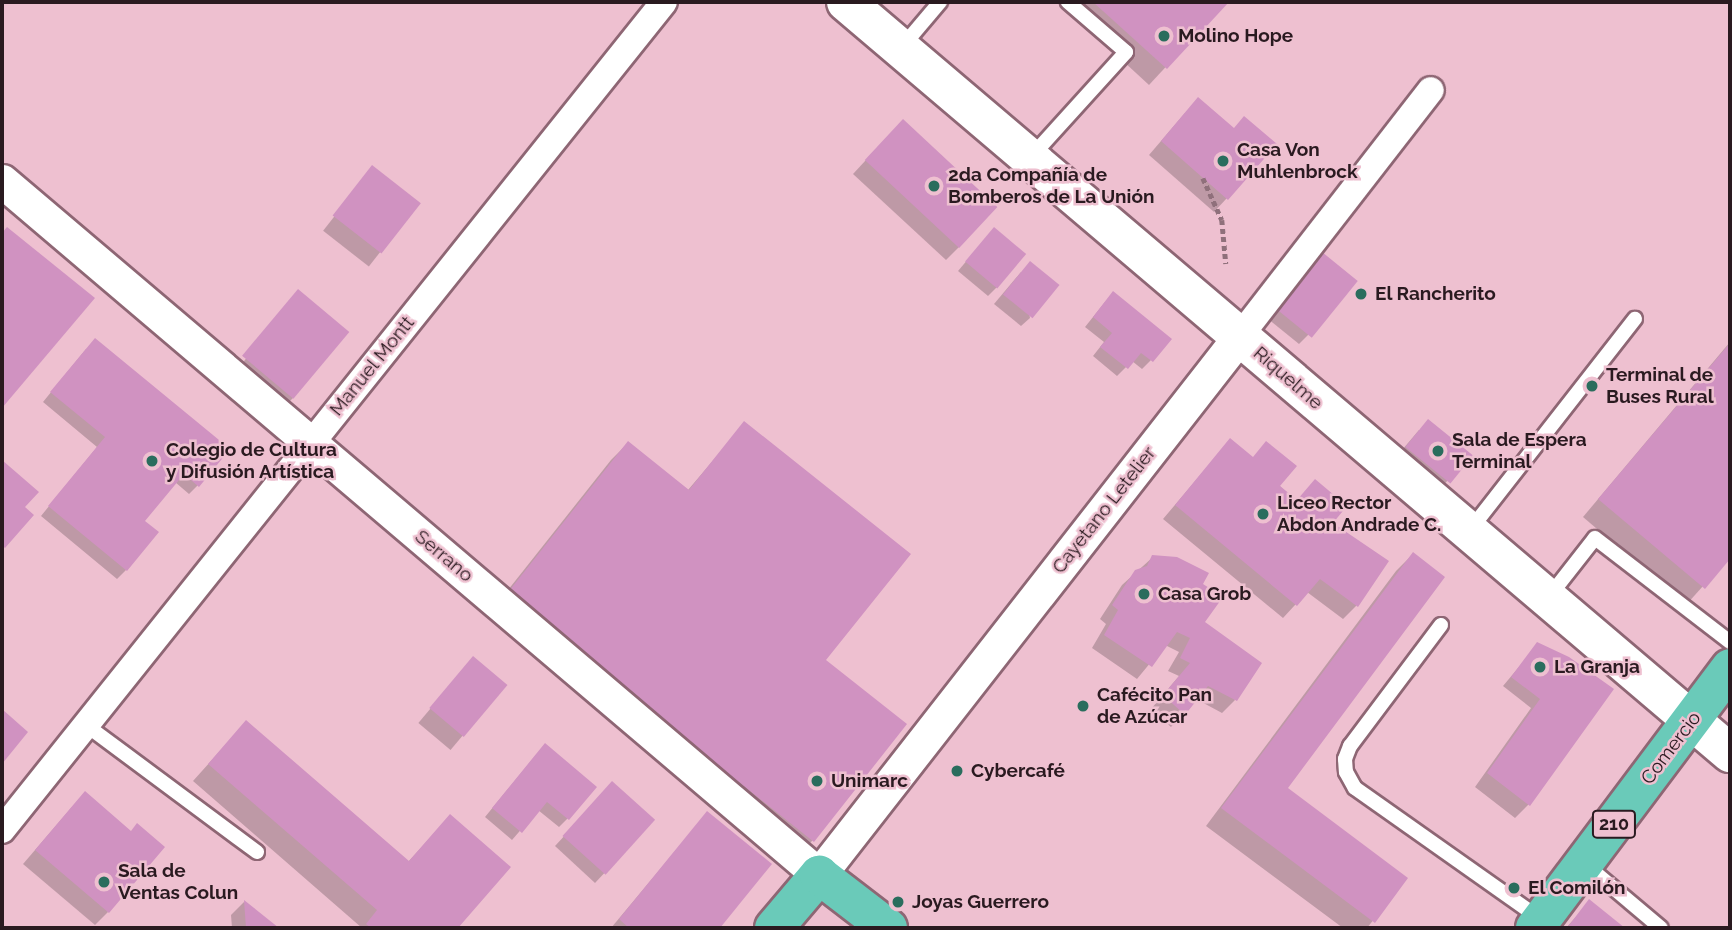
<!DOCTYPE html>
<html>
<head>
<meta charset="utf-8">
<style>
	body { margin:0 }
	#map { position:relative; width:1732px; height:930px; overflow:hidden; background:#eec0d0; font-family:Raleway,sans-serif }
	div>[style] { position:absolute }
	.shadow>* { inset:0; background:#0003; transform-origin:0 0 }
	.building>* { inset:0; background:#d092c1; transform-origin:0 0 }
	.path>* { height:4.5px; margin-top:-2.25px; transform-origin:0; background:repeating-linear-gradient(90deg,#8f707b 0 5px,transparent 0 8.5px) }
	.roads { filter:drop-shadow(2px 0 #8e6674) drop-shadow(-2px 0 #8e6674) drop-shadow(0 2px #8e6674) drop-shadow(0 -2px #8e6674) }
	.service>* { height:14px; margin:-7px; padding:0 7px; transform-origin:7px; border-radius:7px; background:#fff }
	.minor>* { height:26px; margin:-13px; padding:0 13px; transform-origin:13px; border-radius:13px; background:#fff }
	.tertiary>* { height:33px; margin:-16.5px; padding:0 16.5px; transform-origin:16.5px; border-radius:16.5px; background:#fff }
	.secondary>* { height:38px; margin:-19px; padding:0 19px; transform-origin:19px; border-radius:19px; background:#fff }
	.primary>* { height:38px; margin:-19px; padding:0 19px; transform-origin:19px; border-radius:19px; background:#6acab9 }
	.dots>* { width:19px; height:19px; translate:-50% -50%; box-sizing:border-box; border:4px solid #eec0d0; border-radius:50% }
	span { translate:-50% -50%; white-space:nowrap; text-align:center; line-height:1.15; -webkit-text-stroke:5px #eec0d0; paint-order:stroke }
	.shield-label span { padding:2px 5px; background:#eec0d0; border:2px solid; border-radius:5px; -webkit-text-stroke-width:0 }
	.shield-label { font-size:18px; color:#2a1a20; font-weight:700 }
	.poi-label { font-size:19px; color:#2a1a20; font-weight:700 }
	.left { translate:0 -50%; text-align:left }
	.street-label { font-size:19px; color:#2a1a20 }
	.frame { position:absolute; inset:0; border:4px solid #2a1a20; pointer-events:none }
</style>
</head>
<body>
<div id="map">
	<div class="shadow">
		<i style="clip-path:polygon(1059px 2px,1226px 2px,1149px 85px)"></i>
		<i style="clip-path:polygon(1185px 113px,1233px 130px,1227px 198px,1214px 212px,1149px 155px)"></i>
		<i style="clip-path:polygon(890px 134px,959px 247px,946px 260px,853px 174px)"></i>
		<i style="left:373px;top:167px;width:58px;height:81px;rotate:38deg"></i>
		<i style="clip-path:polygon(7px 229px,92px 299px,2px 405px,2px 235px)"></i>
		<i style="clip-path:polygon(985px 239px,997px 287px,988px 296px,958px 271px)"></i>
		<i style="clip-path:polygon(1313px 263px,1308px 335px,1299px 344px,1267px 318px)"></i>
		<i style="clip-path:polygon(1021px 272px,1030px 318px,1021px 326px,994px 304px)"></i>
		<i style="clip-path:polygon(298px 291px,293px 398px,285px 406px,238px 369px)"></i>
		<i style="clip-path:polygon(1105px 302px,1151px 360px,1142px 369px,1132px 361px,1117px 376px,1093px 356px,1104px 342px,1085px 327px)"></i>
		<i style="clip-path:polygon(1730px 342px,1730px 556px,1686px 605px,1583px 517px)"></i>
		<i style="clip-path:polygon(86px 349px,198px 485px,189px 494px,175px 482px,143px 522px,126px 570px,117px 579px,41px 516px,97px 447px,43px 402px)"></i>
		<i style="clip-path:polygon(744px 424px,824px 661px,813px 840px,796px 857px,489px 614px,611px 460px,628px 443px,688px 490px)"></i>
		<i style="clip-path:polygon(1419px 430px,1470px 456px,1438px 491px,1397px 456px)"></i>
		<i style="clip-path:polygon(1230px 440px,1296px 501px,1387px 561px,1356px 606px,1343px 619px,1307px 592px,1283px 618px,1163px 519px)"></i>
		<i style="clip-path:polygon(2px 462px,36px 492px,23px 507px,32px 515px,2px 549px)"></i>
		<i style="clip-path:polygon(1413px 554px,1285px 789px,1406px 879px,1367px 928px,1343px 928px,1206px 826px,1396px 571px)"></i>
		<i style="clip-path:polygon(1153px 557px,1201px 585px,1203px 622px,1235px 700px,1222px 713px,1196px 699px,1171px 727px,1151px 709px,1179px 676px,1168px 671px,1179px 652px,1165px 645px,1137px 679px,1092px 648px,1106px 624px,1100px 619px,1122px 585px)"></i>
		<i style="clip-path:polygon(1538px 644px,1612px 689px,1528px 805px,1515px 818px,1475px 787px,1531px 708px,1503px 686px)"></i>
		<i style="left:473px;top:658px;width:42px;height:85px;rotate:40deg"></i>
		<i style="clip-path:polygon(246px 722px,408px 862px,450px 816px,509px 867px,456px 928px,362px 928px,193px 781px)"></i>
		<i style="clip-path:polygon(536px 755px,568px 818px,559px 827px,538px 810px,512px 840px,485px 817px)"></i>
		<i style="clip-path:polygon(604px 793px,653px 821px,595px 883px,555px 846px)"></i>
		<i style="clip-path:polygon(72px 807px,108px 912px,95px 925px,23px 864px)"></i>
		<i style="clip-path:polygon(707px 813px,770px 865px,718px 928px,611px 928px)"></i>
		<i style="clip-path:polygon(244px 902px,277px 928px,232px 928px,231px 915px)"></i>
		<i style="clip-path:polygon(1589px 902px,1622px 928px,1566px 928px)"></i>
	</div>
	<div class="building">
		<i style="clip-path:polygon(1093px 2px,1229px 2px,1167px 69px)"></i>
		<i style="clip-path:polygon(1198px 97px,1234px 128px,1244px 116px,1277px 144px,1228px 200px,1161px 141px)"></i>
		<i style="left:903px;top:119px;width:129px;height:56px;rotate:43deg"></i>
		<i style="left:372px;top:165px;width:62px;height:64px;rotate:38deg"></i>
		<i style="clip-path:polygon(7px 227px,95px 298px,2px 408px,2px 233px)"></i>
		<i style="left:994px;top:227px;width:42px;height:45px;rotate:40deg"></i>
		<i style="left:1322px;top:252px;width:46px;height:73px;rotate:39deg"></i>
		<i style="left:1030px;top:261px;width:38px;height:43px;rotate:39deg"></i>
		<i style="left:298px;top:289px;width:67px;height:87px;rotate:40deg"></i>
		<i style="clip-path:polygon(1113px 291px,1172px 339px,1153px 362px,1141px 353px,1128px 369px,1100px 347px,1112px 333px,1093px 317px)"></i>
		<i style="clip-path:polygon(95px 338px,230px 449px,199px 487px,184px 474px,145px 521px,159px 532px,127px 571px,48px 506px,105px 437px,50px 392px)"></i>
		<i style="clip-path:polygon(1730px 343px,1730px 559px,1705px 589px,1598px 499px)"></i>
		<i style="left:1428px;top:419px;width:58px;height:36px;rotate:39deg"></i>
		<i style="clip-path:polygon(744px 421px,911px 554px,826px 660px,907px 724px,814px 842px,505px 596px,628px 441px,689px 490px)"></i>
		<i style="clip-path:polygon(1230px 438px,1253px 457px,1266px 441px,1297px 466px,1280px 486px,1297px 500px,1315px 479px,1347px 506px,1333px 523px,1389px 561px,1358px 607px,1320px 579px,1297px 606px,1175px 505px)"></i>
		<i style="clip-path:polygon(2px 460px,39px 492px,25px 507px,34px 515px,5px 548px,2px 545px)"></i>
		<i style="clip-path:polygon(1413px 552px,1445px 577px,1288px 788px,1408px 878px,1375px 923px,1221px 808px)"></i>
		<i style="clip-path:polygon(1152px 555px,1177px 557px,1209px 573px,1203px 584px,1223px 597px,1205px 622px,1262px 663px,1237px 701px,1208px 686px,1185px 715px,1163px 695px,1190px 663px,1180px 658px,1190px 638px,1177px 632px,1152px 667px,1104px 635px,1118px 610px,1112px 605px,1135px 570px,1147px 566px)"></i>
		<i style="clip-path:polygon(1537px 642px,1569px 657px,1614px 689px,1530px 806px,1487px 773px,1540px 699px,1511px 677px)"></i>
		<i style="left:473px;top:656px;width:45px;height:68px;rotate:40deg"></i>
		<i style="clip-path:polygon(2px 709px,28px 732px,2px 764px)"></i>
		<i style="clip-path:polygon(246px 720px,409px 861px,450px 814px,511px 867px,458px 928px,371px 928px,366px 924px,377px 910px,208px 764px)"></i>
		<i style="clip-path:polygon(545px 743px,597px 787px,569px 820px,547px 802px,522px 833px,492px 808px)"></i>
		<i style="left:612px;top:781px;width:58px;height:74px;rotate:42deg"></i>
		<i style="clip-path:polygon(85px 791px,131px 831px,137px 823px,165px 847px,109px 913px,35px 850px)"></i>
		<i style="clip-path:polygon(707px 811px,772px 864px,720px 928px,629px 928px,619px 919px)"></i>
		<i style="clip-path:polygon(1589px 899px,1625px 928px,1567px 928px)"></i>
		<i style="clip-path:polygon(244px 900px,279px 928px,246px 928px)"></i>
	</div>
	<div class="path">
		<i style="left:1203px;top:178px;width:46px;rotate:65.7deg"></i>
		<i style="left:1222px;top:220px;width:44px;rotate:84.8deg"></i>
	</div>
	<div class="roads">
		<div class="service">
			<i style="left:902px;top:47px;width:59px;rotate:-49.8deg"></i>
			<i style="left:1030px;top:158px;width:143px;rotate:-47.8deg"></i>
			<i style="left:1126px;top:52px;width:77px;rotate:-139.2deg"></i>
			<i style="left:1470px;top:530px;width:268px;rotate:-52deg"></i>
			<i style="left:1548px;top:598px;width:76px;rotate:-51.9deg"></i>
			<i style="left:1595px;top:538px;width:170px;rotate:37.6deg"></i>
			<i style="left:1441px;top:625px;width:151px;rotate:126.9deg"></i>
			<i style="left:1350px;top:746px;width:14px;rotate:111deg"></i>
			<i style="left:1345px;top:759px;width:13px;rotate:86deg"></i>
			<i style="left:1346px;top:772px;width:18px;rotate:61deg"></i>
			<i style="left:1355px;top:788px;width:228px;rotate:35.2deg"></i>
			<i style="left:86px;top:725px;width:213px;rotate:36.6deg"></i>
			<i style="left:1585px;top:864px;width:99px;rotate:40.1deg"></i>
		</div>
		<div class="minor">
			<i style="left:1240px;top:336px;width:311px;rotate:-52.2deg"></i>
			<i style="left:2px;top:830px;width:1060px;rotate:-51.36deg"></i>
		</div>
		<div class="tertiary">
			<i style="left:2px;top:181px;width:1072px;rotate:40.35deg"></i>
			<i style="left:819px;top:875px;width:684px;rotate:-52.01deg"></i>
		</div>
		<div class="secondary">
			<i style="left:846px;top:2px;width:1160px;rotate:40.35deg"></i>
		</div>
		<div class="primary">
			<i style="left:774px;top:928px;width:70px;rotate:-49.7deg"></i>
			<i style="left:819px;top:875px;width:87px;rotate:37.5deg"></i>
			<i style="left:1535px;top:928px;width:325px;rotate:-53.1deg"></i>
		</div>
	</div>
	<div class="dots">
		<i style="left:1164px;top:36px;background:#2a6d5d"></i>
		<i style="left:1223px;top:161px;background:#2a6d5d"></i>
		<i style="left:934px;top:186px;background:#2a6d5d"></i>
		<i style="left:1361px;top:294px;background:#2a6d5d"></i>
		<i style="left:1592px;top:386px;background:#2a6d5d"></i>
		<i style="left:1438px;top:451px;background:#2a6d5d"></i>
		<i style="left:152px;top:461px;background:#2a6d5d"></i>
		<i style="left:1263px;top:514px;background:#2a6d5d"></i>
		<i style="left:1144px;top:594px;background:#2a6d5d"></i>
		<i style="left:1540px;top:667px;background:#2a6d5d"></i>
		<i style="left:1083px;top:706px;background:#2a6d5d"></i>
		<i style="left:957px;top:771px;background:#2a6d5d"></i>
		<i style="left:817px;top:781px;background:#2a6d5d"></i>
		<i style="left:104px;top:882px;background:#2a6d5d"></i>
		<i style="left:1514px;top:888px;background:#2a6d5d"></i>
		<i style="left:898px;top:902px;background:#2a6d5d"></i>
	</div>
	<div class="shield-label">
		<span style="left:1614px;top:824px">210</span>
	</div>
	<div class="poi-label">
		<span class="left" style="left:1178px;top:36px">Molino Hope</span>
		<span class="left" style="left:1237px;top:161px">Casa Von<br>Muhlenbrock</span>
		<span class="left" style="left:948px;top:186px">2da Compañía de<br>Bomberos de La Unión</span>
		<span class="left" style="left:1375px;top:294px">El Rancherito</span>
		<span class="left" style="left:1606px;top:386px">Terminal de<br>Buses Rural</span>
		<span class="left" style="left:1452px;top:451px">Sala de Espera<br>Terminal</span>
		<span class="left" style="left:166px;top:461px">Colegio de Cultura<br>y Difusión Artística</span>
		<span class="left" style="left:1277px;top:514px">Liceo Rector<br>Abdon Andrade C.</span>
		<span class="left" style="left:1158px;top:594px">Casa Grob</span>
		<span class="left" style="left:1554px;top:667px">La Granja</span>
		<span class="left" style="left:1097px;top:706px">Cafécito Pan<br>de Azúcar</span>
		<span class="left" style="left:971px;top:771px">Cybercafé</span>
		<span class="left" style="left:831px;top:781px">Unimarc</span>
		<span class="left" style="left:118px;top:882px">Sala de<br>Ventas Colun</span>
		<span class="left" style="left:1528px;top:888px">El Comilón</span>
		<span class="left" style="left:912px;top:902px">Joyas Guerrero</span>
	</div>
	<div class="street-label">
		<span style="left:372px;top:366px;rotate:-51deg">Manuel Montt</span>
		<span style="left:1288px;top:378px;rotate:41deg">Riquelme</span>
		<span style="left:1104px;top:510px;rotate:-52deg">Cayetano Letelier</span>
		<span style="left:444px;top:556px;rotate:40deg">Serrano</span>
		<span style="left:1671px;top:748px;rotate:-53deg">Comercio</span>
	</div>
	<div class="frame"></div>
</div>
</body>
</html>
